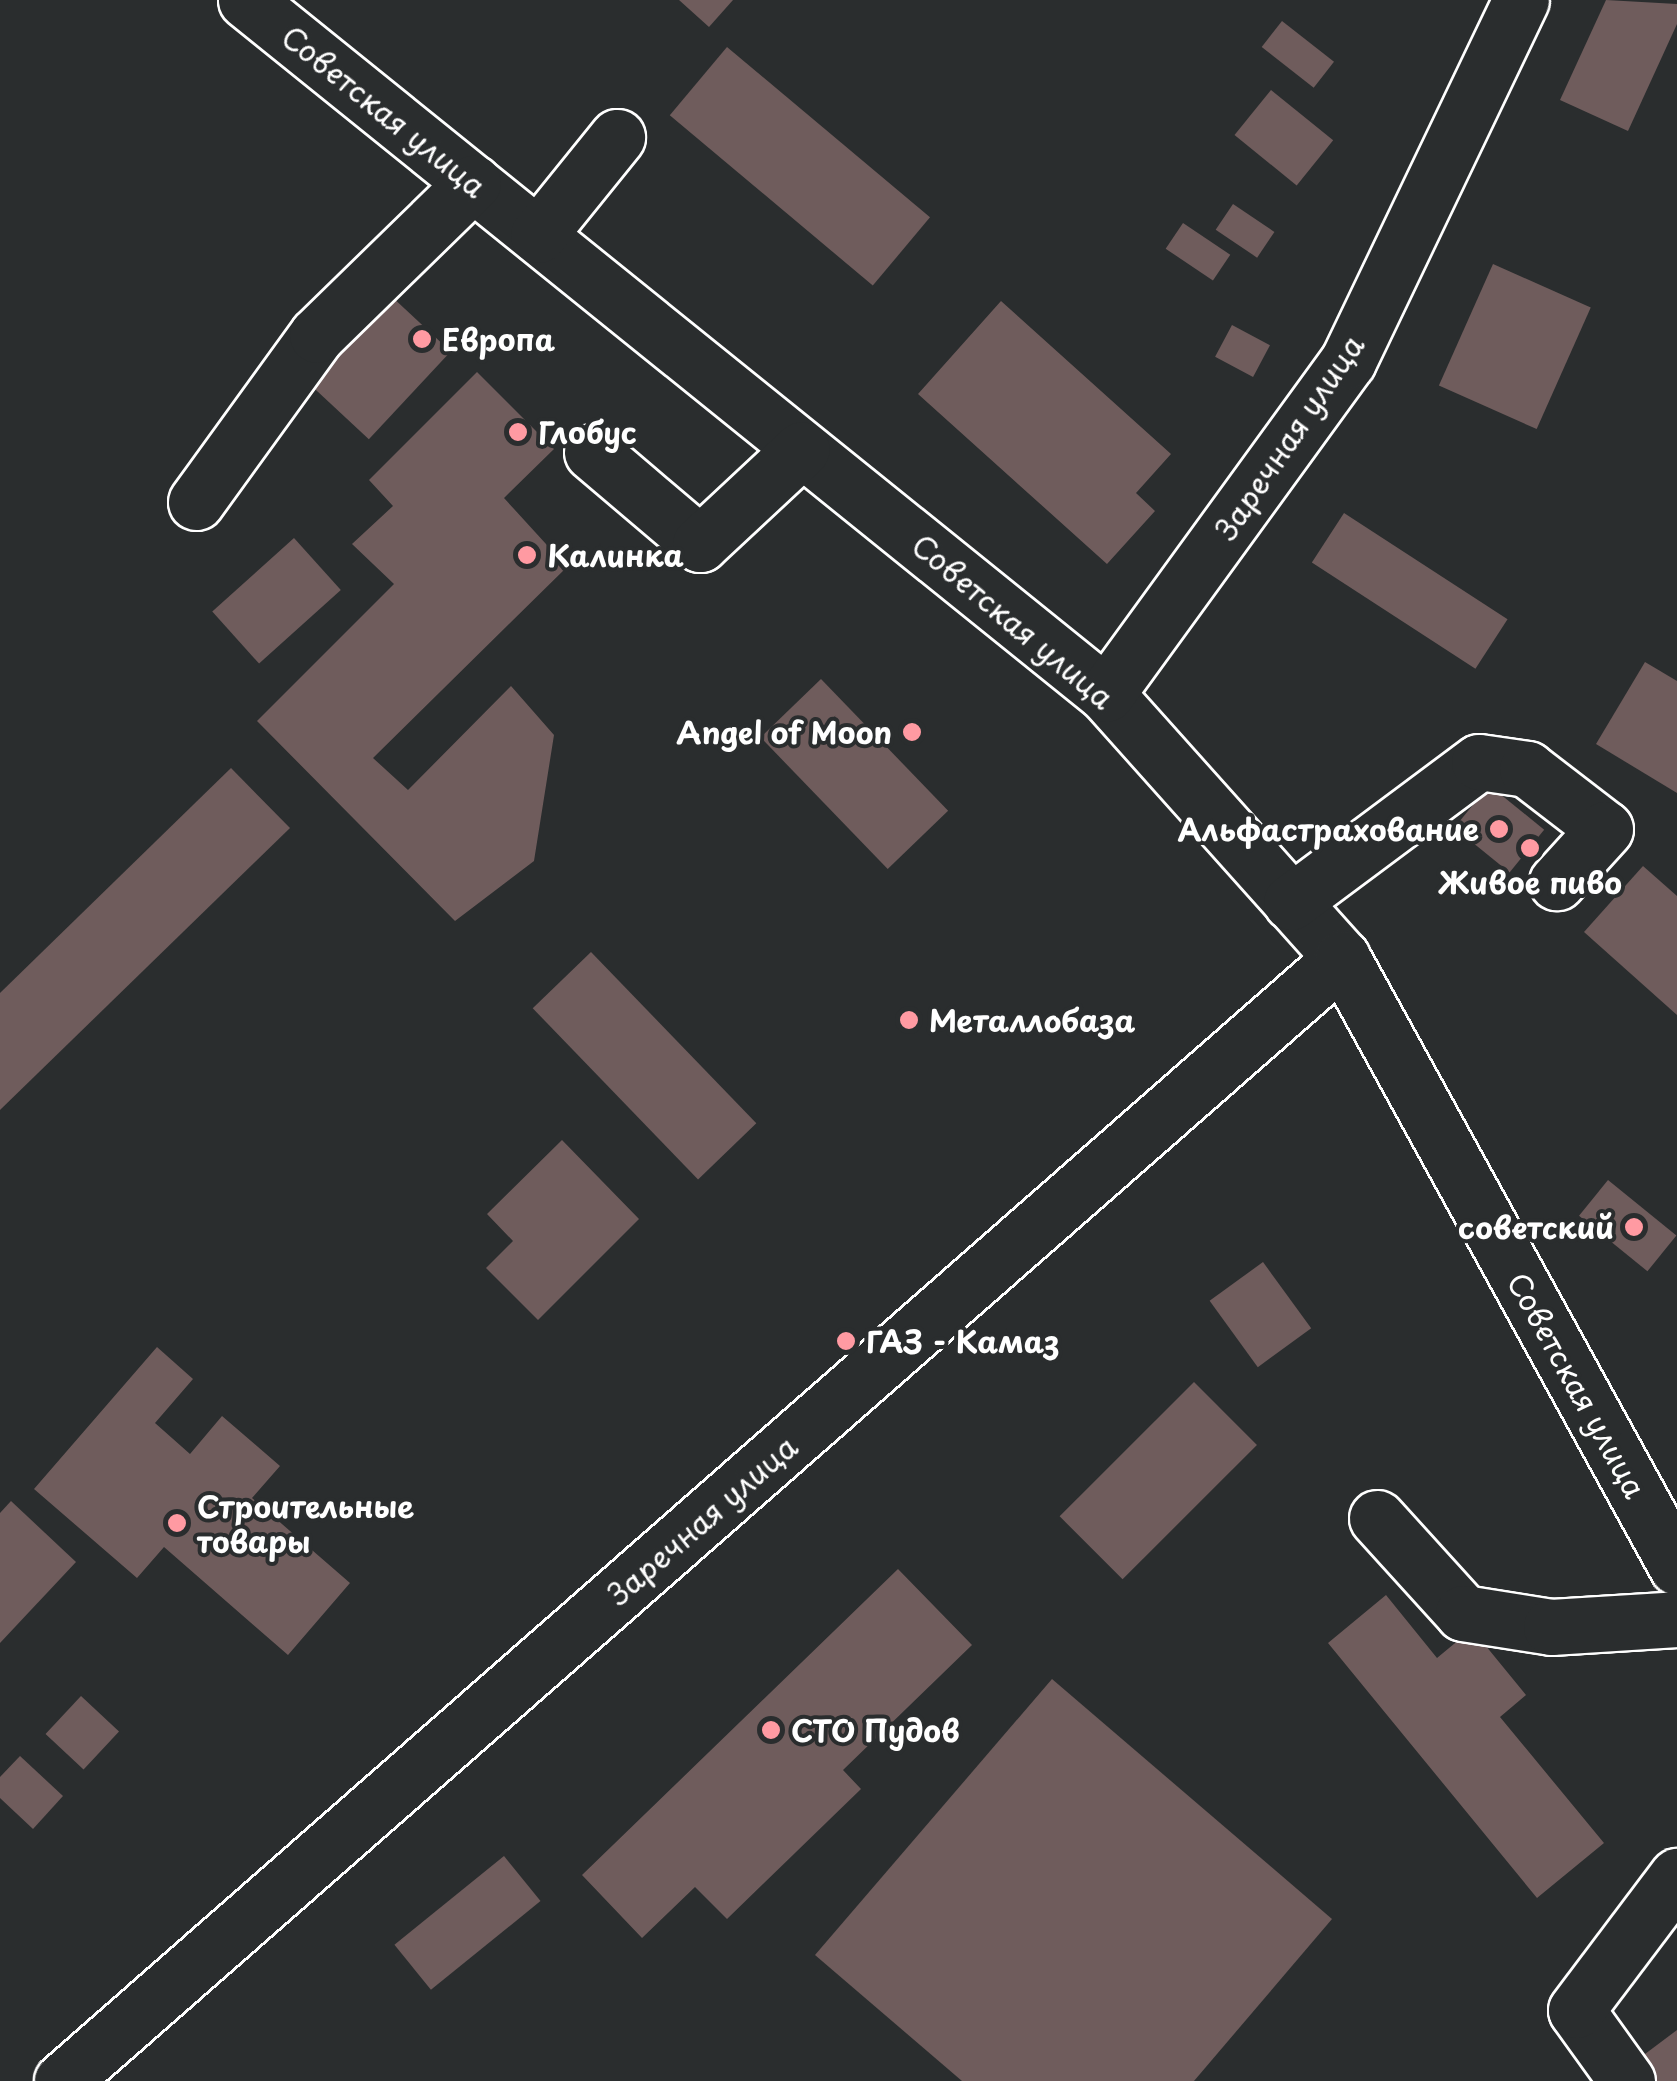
<!DOCTYPE html>
<html>
<head>
<meta charset="utf-8">
<style>
	body { margin:0 }
	#map { position:relative; width:1677px; height:2081px; overflow:hidden; background:#2a2d2e; font-family:"Playpen Sans",sans-serif }
	div>[style] { position:absolute }
	.building>* { inset:0; background:#6f5c5c; transform-origin:0 0 }
	.roads { filter:drop-shadow(2px 0 #fff) drop-shadow(-2px 0 #fff) drop-shadow(0 2px #fff) drop-shadow(0 -2px #fff) }
	.minor>* { height:55px; margin:-27.5px; padding:0 27.5px; transform-origin:27.5px; border-radius:27.5px; background:#2a2d2e }
	.major>* { height:55px; margin:-27.5px; padding:0 27.5px; transform-origin:27.5px; border-radius:27.5px; background:#2a2d2e }
	.dots>* { width:28px; height:28px; translate:-50% -50%; box-sizing:border-box; border:5px solid #2a2d2e; border-radius:50% }
	span { translate:-50% -50%; white-space:nowrap; text-align:center; line-height:1.15; -webkit-text-stroke:8px #2a2d2e; paint-order:stroke }
	.street-label { font-size:30px; color:#fff }
	.poi-label { font-size:30px; color:#fff; font-weight:700 }
	.left { translate:0 -50%; text-align:left }
	.right { translate:-100% -50%; text-align:right }
</style>
</head>
<body>
<div id="map">
	<div class="building">
		<i style="clip-path:polygon(679px 0,733px 0,709px 27px)"></i>
		<i style="clip-path:polygon(1606px 0,1677px 4px,1677px 24px,1628px 131px,1560px 100px)"></i>
		<i style="left:1282px;top:21px;width:66px;height:33px;rotate:38deg"></i>
		<i style="left:727px;top:47px;width:265px;height:89px;rotate:40deg"></i>
		<i style="left:1271px;top:90px;width:80px;height:58px;rotate:39deg"></i>
		<i style="left:1233px;top:204px;width:50px;height:31px;rotate:34deg"></i>
		<i style="left:1183px;top:223px;width:57px;height:31px;rotate:34deg"></i>
		<i style="left:1493px;top:264px;width:107px;height:133px;rotate:24deg"></i>
		<i style="left:390px;top:295px;width:83px;height:120px;rotate:43deg"></i>
		<i style="clip-path:polygon(1001px 301px,1171px 454px,1136px 493px,1155px 511px,1107px 564px,918px 394px)"></i>
		<i style="left:1232px;top:325px;width:43px;height:36px;rotate:28deg"></i>
		<i style="clip-path:polygon(477px 372px,554px 449px,504px 498px,567px 567px,373px 758px,408px 790px,511px 686px,554px 735px,534px 861px,455px 921px,257px 721px,394px 584px,352px 544px,393px 506px,369px 480px)"></i>
		<i style="left:1344px;top:513px;width:195px;height:59px;rotate:33deg"></i>
		<i style="left:294px;top:538px;width:70px;height:110px;rotate:48deg"></i>
		<i style="clip-path:polygon(1645px 662px,1677px 681px,1677px 793px,1596px 744px)"></i>
		<i style="left:821px;top:679px;width:183px;height:84px;rotate:46deg"></i>
		<i style="clip-path:polygon(231px 768px,290px 828px,0 1110px,0 993px)"></i>
		<i style="left:1489px;top:785px;width:71px;height:55px;rotate:39deg"></i>
		<i style="clip-path:polygon(1643px 866px,1677px 896px,1677px 1015px,1584px 932px)"></i>
		<i style="left:591px;top:952px;width:238px;height:81px;rotate:46deg"></i>
		<i style="clip-path:polygon(562px 1140px,639px 1219px,538px 1320px,486px 1268px,513px 1241px,487px 1214px)"></i>
		<i style="left:1608px;top:1180px;width:88px;height:46px;rotate:39deg"></i>
		<i style="left:1263px;top:1262px;width:82px;height:66px;rotate:54deg"></i>
		<i style="clip-path:polygon(157px 1347px,193px 1379px,155px 1423px,190px 1454px,222px 1416px,280px 1466px,252px 1498px,350px 1583px,288px 1655px,164px 1547px,137px 1578px,34px 1489px)"></i>
		<i style="left:1194px;top:1382px;width:89px;height:190px;rotate:45deg"></i>
		<i style="clip-path:polygon(11px 1501px,76px 1562px,0 1643px,0 1513px)"></i>
		<i style="clip-path:polygon(898px 1569px,972px 1645px,843px 1770px,861px 1789px,727px 1919px,695px 1887px,642px 1938px,582px 1875px)"></i>
		<i style="clip-path:polygon(1386px 1595px,1437px 1658px,1472px 1629px,1526px 1695px,1500px 1717px,1604px 1843px,1537px 1898px,1328px 1643px)"></i>
		<i style="clip-path:polygon(1052px 1679px,1332px 1919px,1194px 2081px,962px 2081px,815px 1955px)"></i>
		<i style="left:81px;top:1696px;width:52px;height:52px;rotate:43deg"></i>
		<i style="clip-path:polygon(20px 1756px,63px 1796px,33px 1829px,0 1798px,0 1777px)"></i>
		<i style="left:504px;top:1856px;width:58px;height:141px;rotate:51deg"></i>
		<i style="clip-path:polygon(1677px 2030px,1677px 2081px,1609px 2081px)"></i>
	</div>
	<div class="roads">
		<div class="minor">
			<i style="left:246px;top:0;width:1105px;rotate:38.9deg"></i>
			<i style="left:1106px;top:694px;width:354px;rotate:48.2deg"></i>
			<i style="left:538px;top:235px;width:126px;rotate:-51.1deg"></i>
			<i style="left:592px;top:452px;width:142px;rotate:40.4deg"></i>
			<i style="left:700px;top:544px;width:139px;rotate:-43deg"></i>
			<i style="left:196px;top:502px;width:206px;rotate:-54.1deg"></i>
			<i style="left:317px;top:335px;width:218px;rotate:-44.3deg"></i>
			<i style="left:1106px;top:694px;width:412px;rotate:-54deg"></i>
			<i style="left:1348px;top:361px;width:400px;rotate:-64.4deg"></i>
			<i style="left:1291px;top:902px;width:234px;rotate:-36.7deg"></i>
			<i style="left:1479px;top:762px;width:49px;rotate:8.3deg"></i>
			<i style="left:1527px;top:769px;width:98px;rotate:37.6deg"></i>
			<i style="left:1605px;top:829px;width:72px;rotate:132.2deg"></i>
			<i style="left:1377px;top:1518px;width:128px;rotate:47.8deg"></i>
			<i style="left:1463px;top:1613px;width:89px;rotate:9deg"></i>
			<i style="left:1551px;top:1627px;width:126px;rotate:-3.6deg"></i>
			<i style="left:1627px;top:2081px;width:87px;rotate:-125.7deg"></i>
			<i style="left:1576px;top:2010px;width:168px;rotate:-53deg"></i>
		</div>
		<div class="major">
			<i style="left:62px;top:2081px;width:1703px;rotate:-41.26deg"></i>
			<i style="left:1342px;top:958px;width:695px;rotate:61.19deg"></i>
		</div>
	</div>
	<div class="dots">
		<i style="left:422px;top:339px;background:#ff9aa2"></i>
		<i style="left:518px;top:432px;background:#ff9aa2"></i>
		<i style="left:527px;top:555px;background:#ff9aa2"></i>
		<i style="left:912px;top:732px;background:#ff9aa2"></i>
		<i style="left:1499px;top:829px;background:#ff9aa2"></i>
		<i style="left:1530px;top:848px;background:#ff9aa2"></i>
		<i style="left:909px;top:1020px;background:#ff9aa2"></i>
		<i style="left:1634px;top:1227px;background:#ff9aa2"></i>
		<i style="left:846px;top:1341px;background:#ff9aa2"></i>
		<i style="left:177px;top:1523px;background:#ff9aa2"></i>
		<i style="left:771px;top:1730px;background:#ff9aa2"></i>
	</div>
	<div class="street-label">
		<span style="left:384px;top:111px;rotate:39deg">Советская улица</span>
		<span style="left:1289px;top:437px;rotate:-56deg">Заречная улица</span>
		<span style="left:1013px;top:621px;rotate:40deg">Советская улица</span>
		<span style="left:1577px;top:1385px;rotate:61deg">Советская улица</span>
		<span style="left:702px;top:1520px;rotate:-41deg">Заречная улица</span>
	</div>
	<div class="poi-label">
		<span class="left" style="left:442px;top:339px">Европа</span>
		<span class="left" style="left:538px;top:432px">Глобус</span>
		<span class="left" style="left:547px;top:555px">Калинка</span>
		<span class="right" style="left:892px;top:732px">Angel of Moon</span>
		<span class="right" style="left:1479px;top:829px">Альфастрахование</span>
		<span style="left:1530px;top:882px">Живое пиво</span>
		<span class="left" style="left:929px;top:1020px">Металлобаза</span>
		<span class="right" style="left:1614px;top:1227px">советский</span>
		<span class="left" style="left:866px;top:1341px">ГАЗ - Камаз</span>
		<span class="left" style="left:197px;top:1523px">Строительные<br>товары</span>
		<span class="left" style="left:791px;top:1730px">СТО Пудов</span>
	</div>
</div>
</body>
</html>
